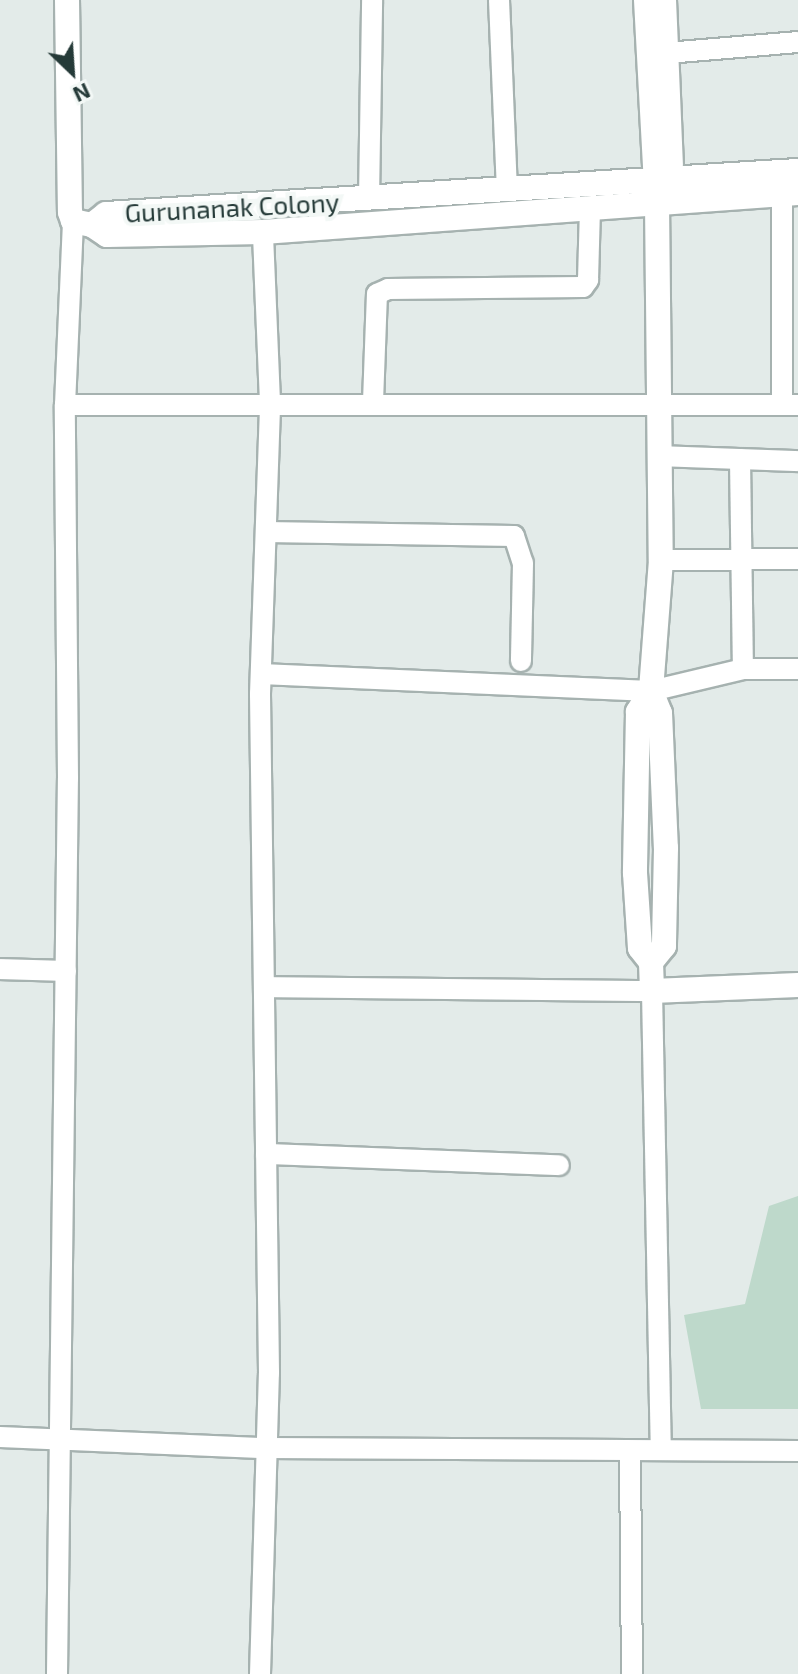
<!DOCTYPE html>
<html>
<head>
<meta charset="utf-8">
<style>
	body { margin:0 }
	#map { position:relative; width:798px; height:1674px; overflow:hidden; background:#e3ebe9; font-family:"Exo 2",sans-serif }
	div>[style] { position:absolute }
	.green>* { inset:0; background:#bed9cb }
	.roads { filter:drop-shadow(2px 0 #a6b2b0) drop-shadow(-2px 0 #a6b2b0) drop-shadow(0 2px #a6b2b0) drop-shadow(0 -2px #a6b2b0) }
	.street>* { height:20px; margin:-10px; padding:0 10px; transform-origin:10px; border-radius:10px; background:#fff }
	.secondary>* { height:24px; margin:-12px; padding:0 12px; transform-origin:12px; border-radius:12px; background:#fff }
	span { translate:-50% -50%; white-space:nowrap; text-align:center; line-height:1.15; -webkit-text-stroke:8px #f3f8f6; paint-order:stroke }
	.street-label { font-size:26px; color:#253a38 }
	.north { position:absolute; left:32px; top:32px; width:80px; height:80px; -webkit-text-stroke:6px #f3f8f6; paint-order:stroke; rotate:155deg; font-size:22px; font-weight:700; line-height:32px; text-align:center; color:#253a38 }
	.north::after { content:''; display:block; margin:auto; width:28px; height:36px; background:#253a38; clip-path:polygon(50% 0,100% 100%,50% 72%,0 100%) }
</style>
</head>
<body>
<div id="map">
	<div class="green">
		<i style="clip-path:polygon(798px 1196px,798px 1409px,701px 1409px,684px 1315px,745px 1304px,769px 1206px)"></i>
	</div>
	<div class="roads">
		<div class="street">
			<i style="left:499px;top:0;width:191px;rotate:87.6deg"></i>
			<i style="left:667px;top:53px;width:131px;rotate:-4.8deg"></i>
			<i style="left:782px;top:195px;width:210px;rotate:90deg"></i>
			<i style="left:369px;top:199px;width:199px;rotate:-89.1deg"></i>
			<i style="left:373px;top:402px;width:108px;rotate:-87.9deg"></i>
			<i style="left:377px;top:294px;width:12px;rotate:-24deg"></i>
			<i style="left:388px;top:289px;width:195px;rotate:-0.6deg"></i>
			<i style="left:583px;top:287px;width:9px;rotate:-54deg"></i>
			<i style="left:588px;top:280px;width:72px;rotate:-88.4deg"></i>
			<i style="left:65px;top:405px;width:733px"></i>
			<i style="left:661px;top:456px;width:137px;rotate:2.1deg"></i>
			<i style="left:740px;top:459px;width:210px;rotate:89.2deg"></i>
			<i style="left:266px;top:532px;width:248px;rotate:0.9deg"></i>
			<i style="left:514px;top:536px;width:28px;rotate:72deg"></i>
			<i style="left:523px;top:563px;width:98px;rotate:91.2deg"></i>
			<i style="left:661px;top:560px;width:137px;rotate:-0.4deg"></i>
			<i style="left:261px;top:674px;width:390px;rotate:2.5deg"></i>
			<i style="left:651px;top:691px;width:95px;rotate:-13.4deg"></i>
			<i style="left:743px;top:669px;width:55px"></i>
			<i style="left:0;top:969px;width:66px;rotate:1.7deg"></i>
			<i style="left:264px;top:987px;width:388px;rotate:0.6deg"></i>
			<i style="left:652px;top:991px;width:457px;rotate:88.9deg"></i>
			<i style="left:266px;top:1154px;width:293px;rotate:2.2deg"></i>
			<i style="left:0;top:1437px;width:266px;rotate:2.4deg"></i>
			<i style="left:266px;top:1448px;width:532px;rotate:0.32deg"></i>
			<i style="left:630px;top:1452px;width:222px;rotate:89.5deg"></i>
			<i style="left:57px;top:1674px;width:896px;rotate:-89.3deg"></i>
			<i style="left:68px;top:778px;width:373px;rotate:-90.5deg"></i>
			<i style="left:65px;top:405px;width:184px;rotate:-87.5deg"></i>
			<i style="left:260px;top:1674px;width:301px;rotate:-88.3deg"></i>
			<i style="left:269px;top:1373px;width:679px;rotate:-90.76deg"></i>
			<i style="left:260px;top:694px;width:292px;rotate:-88deg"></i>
			<i style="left:270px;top:402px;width:170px;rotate:-92.4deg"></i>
		</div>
		<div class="secondary">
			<i style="left:67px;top:0;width:212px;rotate:89.2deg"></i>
			<i style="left:70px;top:212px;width:9px;rotate:72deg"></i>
			<i style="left:73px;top:221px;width:19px;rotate:12deg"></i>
			<i style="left:646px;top:0;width:203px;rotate:86.9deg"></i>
			<i style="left:657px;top:203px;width:357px;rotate:89.4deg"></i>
			<i style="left:661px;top:560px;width:131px;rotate:94.4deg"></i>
			<i style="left:651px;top:691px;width:25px;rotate:122deg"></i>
			<i style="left:638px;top:712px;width:161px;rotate:91.1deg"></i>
			<i style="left:635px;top:873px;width:75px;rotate:86.2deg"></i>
			<i style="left:640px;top:948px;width:18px;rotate:52deg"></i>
			<i style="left:651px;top:962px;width:29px;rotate:88deg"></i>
			<i style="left:652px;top:991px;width:146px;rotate:-2.4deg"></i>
			<i style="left:664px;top:0;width:165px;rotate:87.6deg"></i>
			<i style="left:92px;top:225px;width:18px;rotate:-38deg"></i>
			<i style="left:106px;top:214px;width:693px;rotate:-3.56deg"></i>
			<i style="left:92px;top:225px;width:18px;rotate:34deg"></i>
			<i style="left:107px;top:235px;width:156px;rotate:-1.1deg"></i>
			<i style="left:263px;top:232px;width:536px;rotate:-4.17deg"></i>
			<i style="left:651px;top:691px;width:24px;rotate:68deg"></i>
			<i style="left:660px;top:713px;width:135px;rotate:87.5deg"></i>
			<i style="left:666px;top:848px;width:98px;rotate:91.2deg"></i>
			<i style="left:664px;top:946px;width:21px;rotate:129deg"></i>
		</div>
	</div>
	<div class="street-label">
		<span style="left:232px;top:207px;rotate:-3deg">Gurunanak Colony</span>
	</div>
	<div class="north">N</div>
</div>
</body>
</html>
